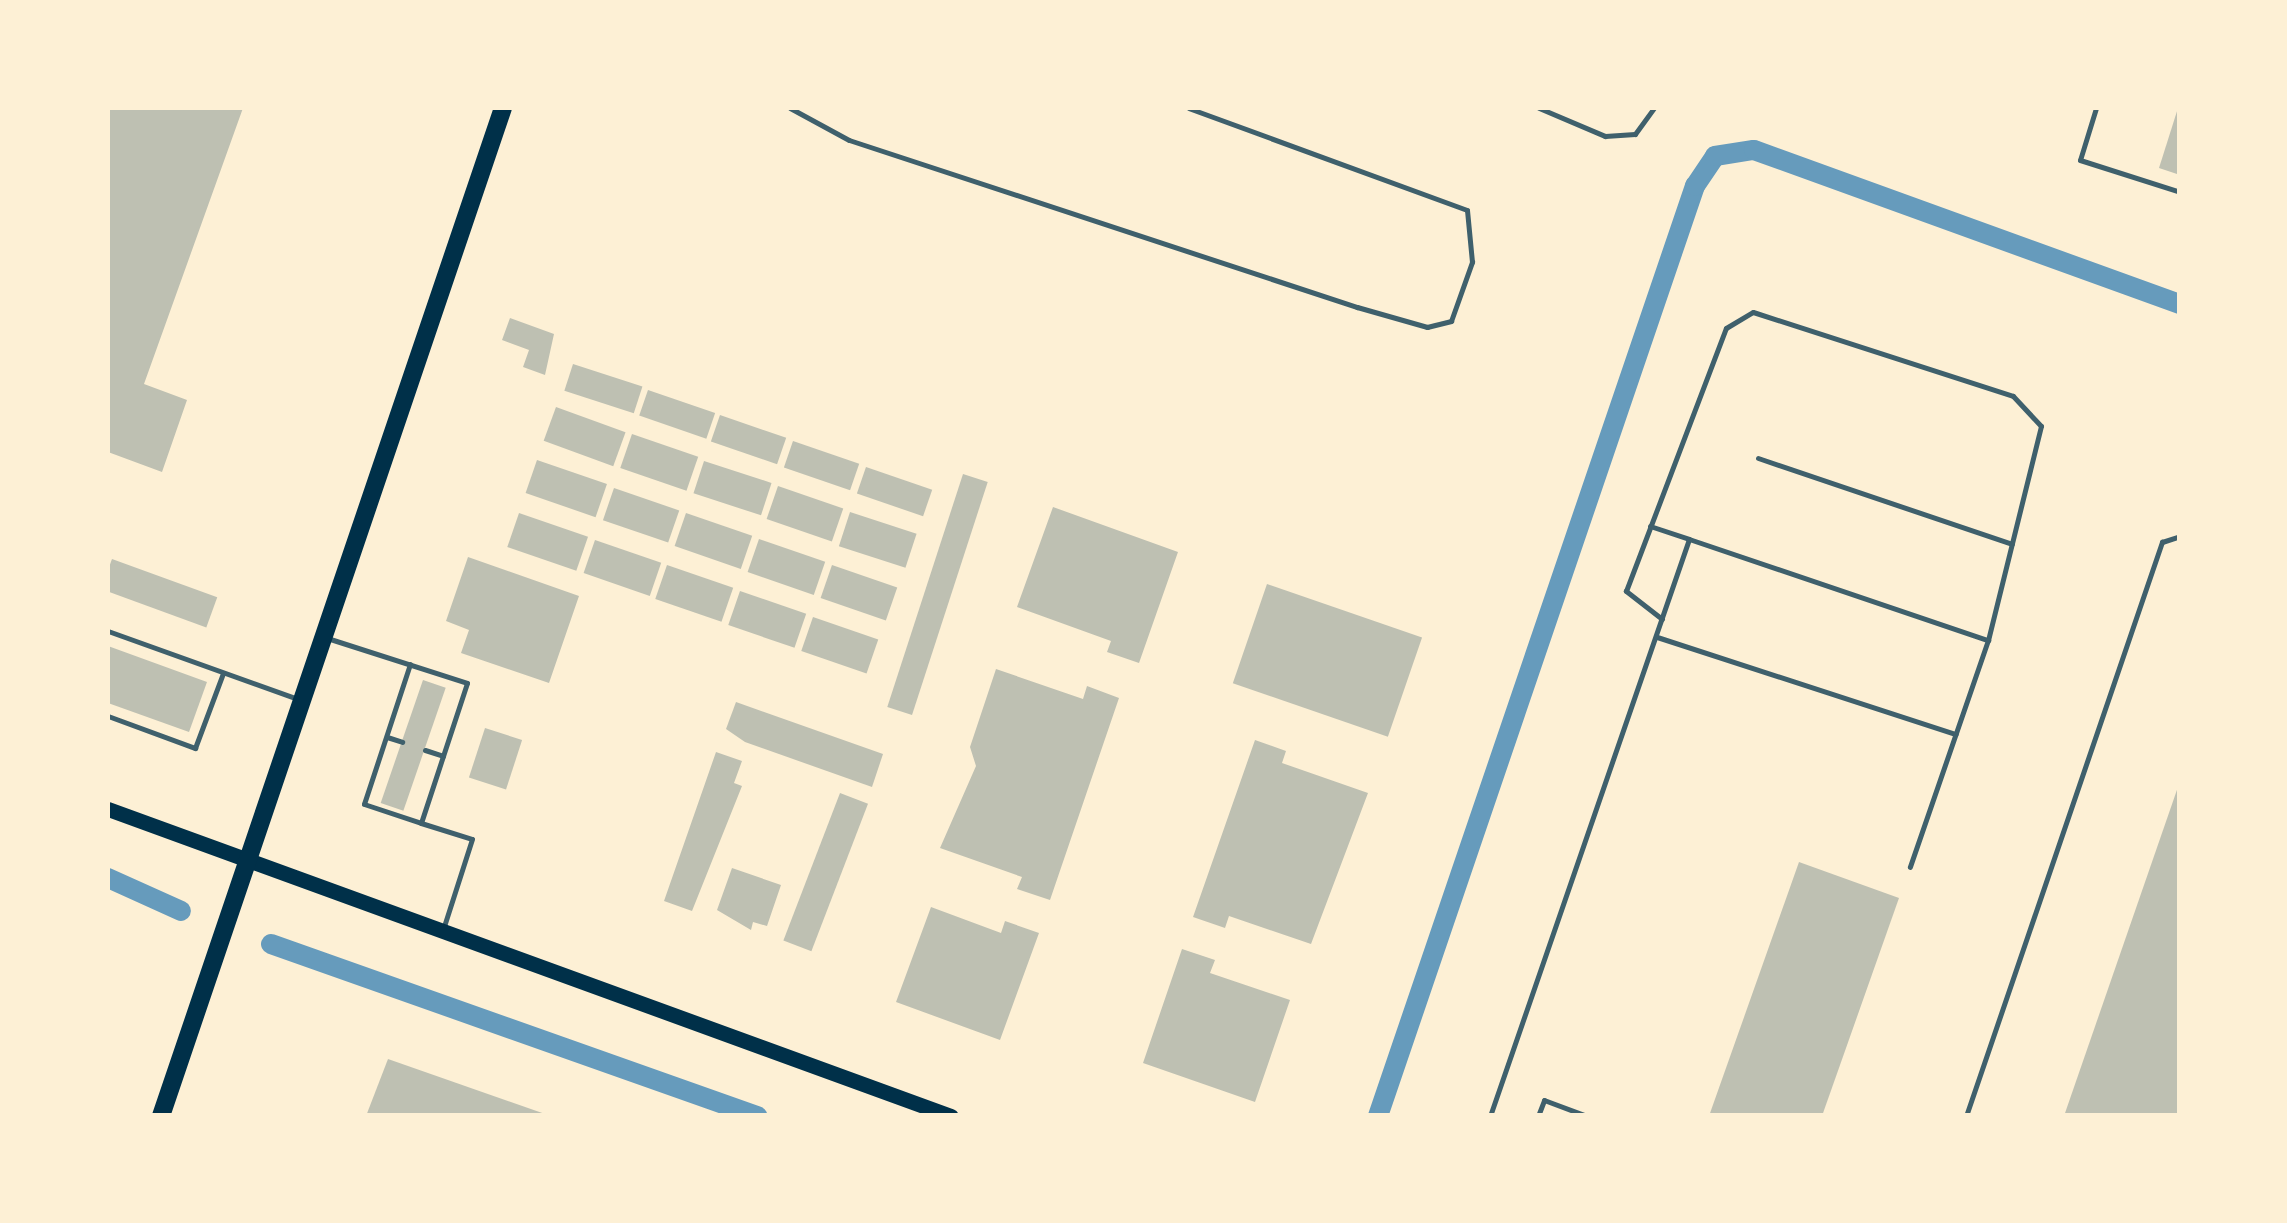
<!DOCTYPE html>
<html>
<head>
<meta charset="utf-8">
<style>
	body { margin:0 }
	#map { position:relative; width:2287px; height:1223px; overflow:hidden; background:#fdf0d5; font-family:Manrope,sans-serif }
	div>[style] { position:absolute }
	.canal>* { height:20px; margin:-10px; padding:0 10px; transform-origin:10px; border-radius:10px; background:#669bbc }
	.building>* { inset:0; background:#bec0b2; transform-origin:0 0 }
	.service>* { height:5px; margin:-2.5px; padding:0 2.5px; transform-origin:2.5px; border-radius:2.5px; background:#3f606c }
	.secondary>* { height:15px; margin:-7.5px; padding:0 7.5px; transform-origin:7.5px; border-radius:7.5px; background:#003049 }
	.primary>* { height:18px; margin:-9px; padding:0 9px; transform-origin:9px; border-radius:9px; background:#003049 }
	span { translate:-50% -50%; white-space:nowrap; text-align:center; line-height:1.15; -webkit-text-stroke:9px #fdf0d5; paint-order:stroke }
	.frame { position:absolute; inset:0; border:110px solid #fdf0d5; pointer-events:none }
</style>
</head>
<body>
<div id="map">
	<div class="canal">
		<i style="left:108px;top:878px;width:80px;rotate:24.3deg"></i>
		<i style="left:271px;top:944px;width:516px;rotate:19.49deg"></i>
		<i style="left:1378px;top:1116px;width:983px;rotate:-71.18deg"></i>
		<i style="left:1695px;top:186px;width:36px;rotate:-56deg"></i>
		<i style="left:1715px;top:156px;width:39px;rotate:-9deg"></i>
		<i style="left:1754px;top:150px;width:453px;rotate:19.9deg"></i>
	</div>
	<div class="building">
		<i style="clip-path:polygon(108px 108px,243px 108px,144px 384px,187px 400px,162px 472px,108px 452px)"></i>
		<i style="clip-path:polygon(2178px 108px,2180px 108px,2180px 175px,2159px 168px)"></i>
		<i style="clip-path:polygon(510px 318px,554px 334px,545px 375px,523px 367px,529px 350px,502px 340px)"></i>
		<i style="left:573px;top:364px;width:73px;height:28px;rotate:18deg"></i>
		<i style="left:648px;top:390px;width:71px;height:27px;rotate:19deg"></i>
		<i style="left:556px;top:407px;width:74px;height:36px;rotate:20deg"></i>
		<i style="left:720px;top:415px;width:70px;height:28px;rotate:19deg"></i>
		<i style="left:632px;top:434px;width:70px;height:36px;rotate:19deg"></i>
		<i style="left:793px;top:441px;width:70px;height:28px;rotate:19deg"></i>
		<i style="left:537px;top:460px;width:74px;height:35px;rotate:19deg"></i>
		<i style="left:704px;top:461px;width:71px;height:34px;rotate:18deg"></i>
		<i style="left:866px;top:467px;width:70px;height:28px;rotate:19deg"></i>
		<i style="left:963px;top:474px;width:26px;height:245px;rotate:18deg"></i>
		<i style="left:778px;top:486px;width:69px;height:35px;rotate:19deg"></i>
		<i style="left:614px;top:488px;width:69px;height:34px;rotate:19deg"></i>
		<i style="clip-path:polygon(1053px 507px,1178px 552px,1139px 663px,1107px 652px,1111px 641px,1017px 607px)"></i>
		<i style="left:850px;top:512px;width:70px;height:36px;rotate:18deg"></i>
		<i style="left:519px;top:513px;width:73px;height:36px;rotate:19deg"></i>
		<i style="left:686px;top:513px;width:70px;height:35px;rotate:19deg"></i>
		<i style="left:759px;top:539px;width:70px;height:35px;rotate:19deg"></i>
		<i style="left:595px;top:540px;width:70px;height:35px;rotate:19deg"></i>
		<i style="clip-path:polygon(468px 557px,579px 596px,549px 683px,461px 653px,469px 630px,446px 621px)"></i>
		<i style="left:112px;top:559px;width:112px;height:32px;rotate:20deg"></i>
		<i style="left:667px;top:565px;width:70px;height:36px;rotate:19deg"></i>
		<i style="left:832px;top:565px;width:69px;height:35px;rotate:19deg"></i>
		<i style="left:1267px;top:584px;width:164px;height:105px;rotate:19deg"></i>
		<i style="left:740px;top:591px;width:70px;height:36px;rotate:19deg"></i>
		<i style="left:813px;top:617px;width:69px;height:36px;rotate:19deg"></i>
		<i style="clip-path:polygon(108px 646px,207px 682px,189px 732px,108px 703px)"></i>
		<i style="clip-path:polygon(996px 669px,1083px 699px,1087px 686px,1119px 698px,1050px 900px,1017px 889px,1022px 877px,940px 848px,976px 766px,970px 747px)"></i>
		<i style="left:423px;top:680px;width:24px;height:130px;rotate:19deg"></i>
		<i style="clip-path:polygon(736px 702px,883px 754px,872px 787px,745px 742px,726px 729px)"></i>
		<i style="left:485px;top:728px;width:39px;height:52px;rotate:18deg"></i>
		<i style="clip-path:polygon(1255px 740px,1286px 751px,1282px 763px,1368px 793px,1311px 944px,1229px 916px,1225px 928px,1193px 917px)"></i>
		<i style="clip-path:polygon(716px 752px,742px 761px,734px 783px,742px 786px,692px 911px,664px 901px)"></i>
		<i style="clip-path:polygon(2179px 784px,2180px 1116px,2064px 1116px)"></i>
		<i style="left:840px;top:793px;width:30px;height:158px;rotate:21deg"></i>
		<i style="clip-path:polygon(1799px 862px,1899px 898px,1822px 1116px,1709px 1116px)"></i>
		<i style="clip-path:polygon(732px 868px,781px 885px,767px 926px,753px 922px,751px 930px,717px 910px)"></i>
		<i style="clip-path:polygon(931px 907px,1001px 933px,1005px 921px,1039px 933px,1000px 1040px,896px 1002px)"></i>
		<i style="clip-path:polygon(1182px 949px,1215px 960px,1210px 973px,1290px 1000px,1255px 1102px,1143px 1063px)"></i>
		<i style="clip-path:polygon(388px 1059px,548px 1115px,547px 1116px,366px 1116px)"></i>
	</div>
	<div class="service">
		<i style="left:790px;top:108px;width:67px;rotate:28.5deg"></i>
		<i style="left:849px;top:140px;width:535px;rotate:18.2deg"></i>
		<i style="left:1357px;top:307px;width:73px;rotate:15.9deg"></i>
		<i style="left:1427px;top:327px;width:25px;rotate:-14deg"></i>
		<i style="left:1451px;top:321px;width:63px;rotate:-70.4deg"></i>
		<i style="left:1472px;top:262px;width:52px;rotate:-95.5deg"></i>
		<i style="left:1467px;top:210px;width:296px;rotate:-159.9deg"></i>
		<i style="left:1539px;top:108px;width:72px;rotate:23deg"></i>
		<i style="left:1605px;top:136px;width:30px;rotate:-4deg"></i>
		<i style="left:1635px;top:134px;width:32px;rotate:-54deg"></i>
		<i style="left:2096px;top:108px;width:54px;rotate:107.1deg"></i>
		<i style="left:2080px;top:160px;width:105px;rotate:17.7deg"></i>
		<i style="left:1758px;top:458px;width:268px;rotate:18.7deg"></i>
		<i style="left:1650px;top:526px;width:41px;rotate:18.4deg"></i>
		<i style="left:1662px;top:619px;width:46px;rotate:-142.1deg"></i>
		<i style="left:1626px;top:591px;width:281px;rotate:-69.2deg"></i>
		<i style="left:1726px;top:328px;width:31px;rotate:-31deg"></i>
		<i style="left:1753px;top:312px;width:273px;rotate:17.9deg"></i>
		<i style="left:2013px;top:396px;width:41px;rotate:47deg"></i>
		<i style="left:2041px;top:426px;width:220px;rotate:103.9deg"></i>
		<i style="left:108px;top:631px;width:202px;rotate:19.7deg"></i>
		<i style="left:1657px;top:637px;width:314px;rotate:18deg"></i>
		<i style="left:327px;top:638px;width:147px;rotate:17.8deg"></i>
		<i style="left:467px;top:683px;width:147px;rotate:108.2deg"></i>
		<i style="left:421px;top:823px;width:53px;rotate:17.4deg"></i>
		<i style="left:472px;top:839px;width:91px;rotate:107.8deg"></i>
		<i style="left:410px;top:664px;width:147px;rotate:108.2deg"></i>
		<i style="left:364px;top:804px;width:60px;rotate:18.4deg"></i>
		<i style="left:108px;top:716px;width:93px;rotate:20.2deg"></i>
		<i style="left:195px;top:748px;width:80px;rotate:-69.5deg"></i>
		<i style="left:387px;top:737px;width:16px;rotate:18deg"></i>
		<i style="left:425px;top:750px;width:19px;rotate:18deg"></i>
		<i style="left:1490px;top:1116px;width:610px;rotate:-70.97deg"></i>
		<i style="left:1689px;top:539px;width:316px;rotate:18.7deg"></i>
		<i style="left:1988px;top:640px;width:240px;rotate:109deg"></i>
		<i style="left:1538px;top:1116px;width:17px;rotate:-69deg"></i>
		<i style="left:1544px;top:1100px;width:46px;rotate:20.4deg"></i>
		<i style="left:1966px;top:1116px;width:607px;rotate:-71.15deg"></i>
		<i style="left:2162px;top:542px;width:19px;rotate:-18deg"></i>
	</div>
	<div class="secondary">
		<i style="left:108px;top:809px;width:897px;rotate:20.01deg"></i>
	</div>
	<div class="primary">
		<i style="left:161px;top:1116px;width:1064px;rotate:-71.26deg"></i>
	</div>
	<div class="frame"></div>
</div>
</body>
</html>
